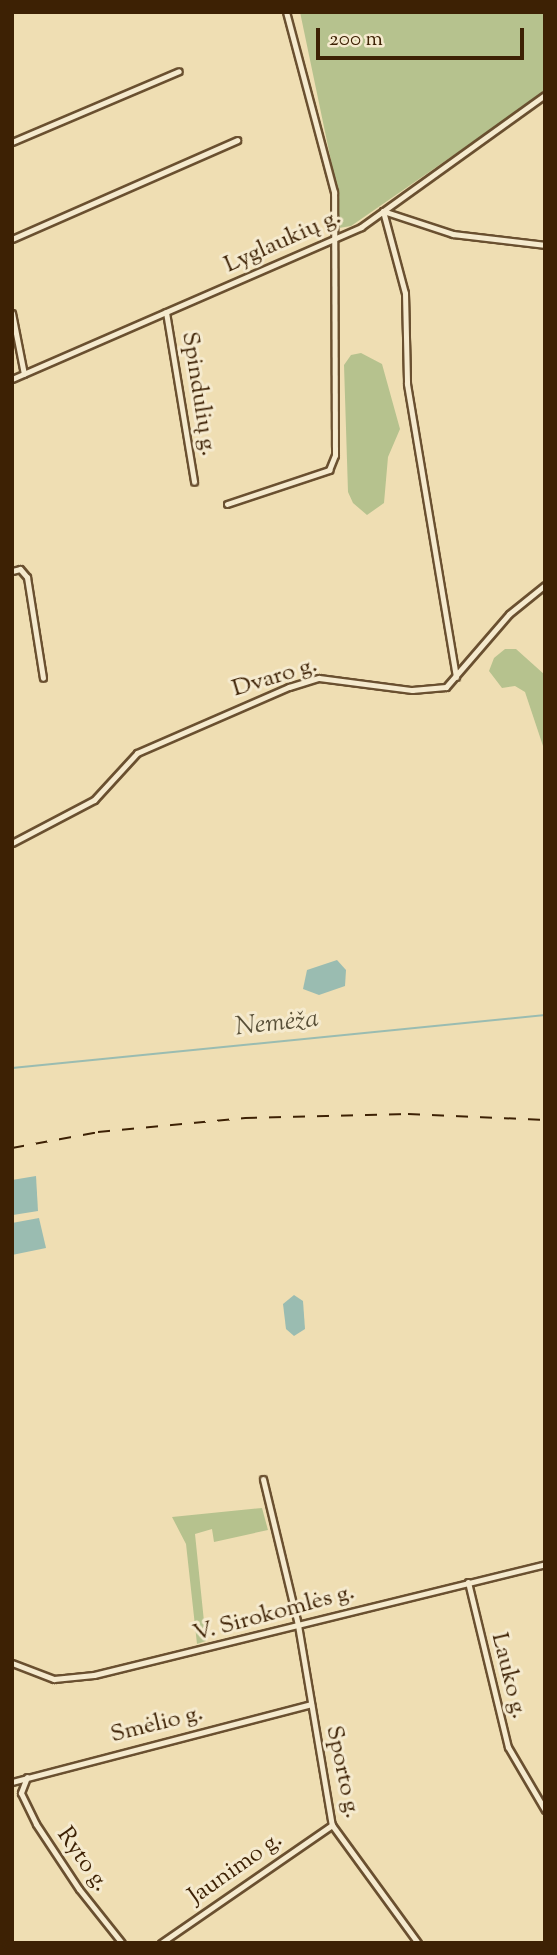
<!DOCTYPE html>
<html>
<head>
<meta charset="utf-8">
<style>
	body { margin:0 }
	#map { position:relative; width:557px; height:1955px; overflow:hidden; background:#efdeb3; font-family:"Sorts Mill Goudy",serif }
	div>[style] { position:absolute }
	.green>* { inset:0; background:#b6c28e }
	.water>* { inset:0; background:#9abcb1 }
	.stream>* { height:2px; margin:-1px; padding:0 1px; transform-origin:1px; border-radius:1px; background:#9abcb1 }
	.roads { filter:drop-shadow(2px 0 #6a5030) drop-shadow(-2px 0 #6a5030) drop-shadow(0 2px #6a5030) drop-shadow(0 -2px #6a5030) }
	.minor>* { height:5px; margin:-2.5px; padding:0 2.5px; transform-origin:2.5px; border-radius:2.5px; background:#f5eace }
	.rail>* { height:2px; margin-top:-1px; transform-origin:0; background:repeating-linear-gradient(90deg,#3d2104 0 12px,transparent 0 24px) }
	span { translate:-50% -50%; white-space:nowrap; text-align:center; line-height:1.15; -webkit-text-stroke:6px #f5eace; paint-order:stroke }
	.street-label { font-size:24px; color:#3d2104 }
	.water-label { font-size:26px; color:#595038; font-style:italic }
	.frame { position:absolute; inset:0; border:14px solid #3d2104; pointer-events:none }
	.scale { position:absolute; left:316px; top:28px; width:208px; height:32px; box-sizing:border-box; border:4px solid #3d2104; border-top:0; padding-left:9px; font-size:21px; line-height:24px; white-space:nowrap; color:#3d2104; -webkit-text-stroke:5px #f5eace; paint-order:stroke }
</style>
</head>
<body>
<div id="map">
	<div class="green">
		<i style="clip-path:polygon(300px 12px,545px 12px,545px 92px,351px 226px,339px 228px,339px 199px)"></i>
		<i style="clip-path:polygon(361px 353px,382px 364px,400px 429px,388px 457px,384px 503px,367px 515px,353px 503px,348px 492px,344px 365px,351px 355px)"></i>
		<i style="clip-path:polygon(505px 649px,516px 649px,545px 675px,545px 752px,525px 692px,515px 686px,502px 688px,489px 671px,494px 658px)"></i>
		<i style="clip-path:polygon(262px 1508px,268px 1530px,214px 1542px,212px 1529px,195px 1534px,206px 1641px,197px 1644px,186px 1544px,172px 1517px)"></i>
	</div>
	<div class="water">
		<i style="clip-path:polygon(337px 960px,346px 970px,345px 986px,319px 995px,303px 989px,307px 970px)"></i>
		<i style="clip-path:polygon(36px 1176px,38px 1211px,13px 1215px,12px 1180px)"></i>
		<i style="clip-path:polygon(39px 1218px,46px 1248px,12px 1255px,12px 1223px)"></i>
		<i style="clip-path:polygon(294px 1295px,303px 1301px,305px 1329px,294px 1336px,286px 1329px,283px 1304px)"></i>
	</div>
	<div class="stream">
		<i style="left:12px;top:1068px;width:536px;rotate:-5.68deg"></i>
	</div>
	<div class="roads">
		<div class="minor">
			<i style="left:12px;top:142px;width:181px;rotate:-23deg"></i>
			<i style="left:383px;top:211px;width:85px;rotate:75deg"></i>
			<i style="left:405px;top:293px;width:91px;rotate:88.7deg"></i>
			<i style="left:407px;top:384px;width:297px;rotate:80.5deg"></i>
			<i style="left:383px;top:211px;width:74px;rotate:18.2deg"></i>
			<i style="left:453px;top:234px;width:93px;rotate:6.8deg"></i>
			<i style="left:12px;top:239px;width:246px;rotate:-23.7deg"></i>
			<i style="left:166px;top:312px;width:172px;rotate:80.6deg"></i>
			<i style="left:12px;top:313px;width:62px;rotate:78.9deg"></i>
			<i style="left:12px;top:379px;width:381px;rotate:-23.5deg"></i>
			<i style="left:361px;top:227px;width:226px;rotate:-35.7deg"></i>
			<i style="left:227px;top:504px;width:108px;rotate:-18.4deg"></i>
			<i style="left:329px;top:470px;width:16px;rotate:-68deg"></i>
			<i style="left:335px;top:455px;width:263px;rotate:-90.2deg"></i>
			<i style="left:334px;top:192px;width:186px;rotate:-104.9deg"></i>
			<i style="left:12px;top:571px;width:8px;rotate:-14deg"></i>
			<i style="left:20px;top:569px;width:11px;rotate:49deg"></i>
			<i style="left:27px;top:577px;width:102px;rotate:81deg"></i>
			<i style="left:12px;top:843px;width:93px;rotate:-27.7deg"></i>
			<i style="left:94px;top:800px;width:64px;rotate:-47.5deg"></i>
			<i style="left:137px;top:753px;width:166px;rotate:-23.5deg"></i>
			<i style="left:289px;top:687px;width:31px;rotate:-17deg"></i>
			<i style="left:319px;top:678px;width:94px;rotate:7.4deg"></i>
			<i style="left:412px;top:690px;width:34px;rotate:-5deg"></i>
			<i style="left:446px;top:687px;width:96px;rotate:-49.2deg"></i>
			<i style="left:509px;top:614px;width:46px;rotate:-38.9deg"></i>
			<i style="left:263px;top:1479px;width:150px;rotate:76.5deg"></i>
			<i style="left:298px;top:1625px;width:203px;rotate:80.4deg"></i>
			<i style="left:332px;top:1825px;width:146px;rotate:53.9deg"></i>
			<i style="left:468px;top:1582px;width:170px;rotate:76.4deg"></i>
			<i style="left:508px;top:1747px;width:73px;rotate:59.6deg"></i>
			<i style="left:12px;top:1663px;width:45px;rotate:20.9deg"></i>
			<i style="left:54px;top:1679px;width:40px;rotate:-5.7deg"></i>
			<i style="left:94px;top:1675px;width:464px;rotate:-13.8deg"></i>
			<i style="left:27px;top:1777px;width:17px;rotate:111deg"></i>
			<i style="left:21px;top:1793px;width:34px;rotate:64deg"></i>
			<i style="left:36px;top:1824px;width:78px;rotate:56.5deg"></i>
			<i style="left:79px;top:1889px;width:69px;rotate:51.5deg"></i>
			<i style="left:12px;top:1782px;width:309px;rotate:-14.6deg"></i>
			<i style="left:161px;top:1943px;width:208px;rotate:-34.6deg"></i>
		</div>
	</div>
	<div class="rail">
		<i style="left:12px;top:1148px;width:87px;rotate:-10.5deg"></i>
		<i style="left:98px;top:1132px;width:148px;rotate:-5.4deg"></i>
		<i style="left:245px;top:1118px;width:163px;rotate:-1.4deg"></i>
		<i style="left:408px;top:1114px;width:137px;rotate:2.5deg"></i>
	</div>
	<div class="street-label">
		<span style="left:283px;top:242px;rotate:-24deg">Lyglaukių g.</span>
		<span style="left:198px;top:394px;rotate:81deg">Spindulių g.</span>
		<span style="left:275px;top:678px;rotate:-17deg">Dvaro g.</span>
		<span style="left:274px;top:1614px;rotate:-15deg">V. Sirokomlės g.</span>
		<span style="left:508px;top:1676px;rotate:76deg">Lauko g.</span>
		<span style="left:157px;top:1725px;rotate:-14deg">Smėlio g.</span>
		<span style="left:342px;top:1772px;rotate:78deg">Sporto g.</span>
		<span style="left:82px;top:1860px;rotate:55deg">Ryto g.</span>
		<span style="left:236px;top:1869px;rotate:-35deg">Jaunimo g.</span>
	</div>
	<div class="water-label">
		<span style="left:277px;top:1024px;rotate:-6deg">Nemėža</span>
	</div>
	<div class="frame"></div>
	<div class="scale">200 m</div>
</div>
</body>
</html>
